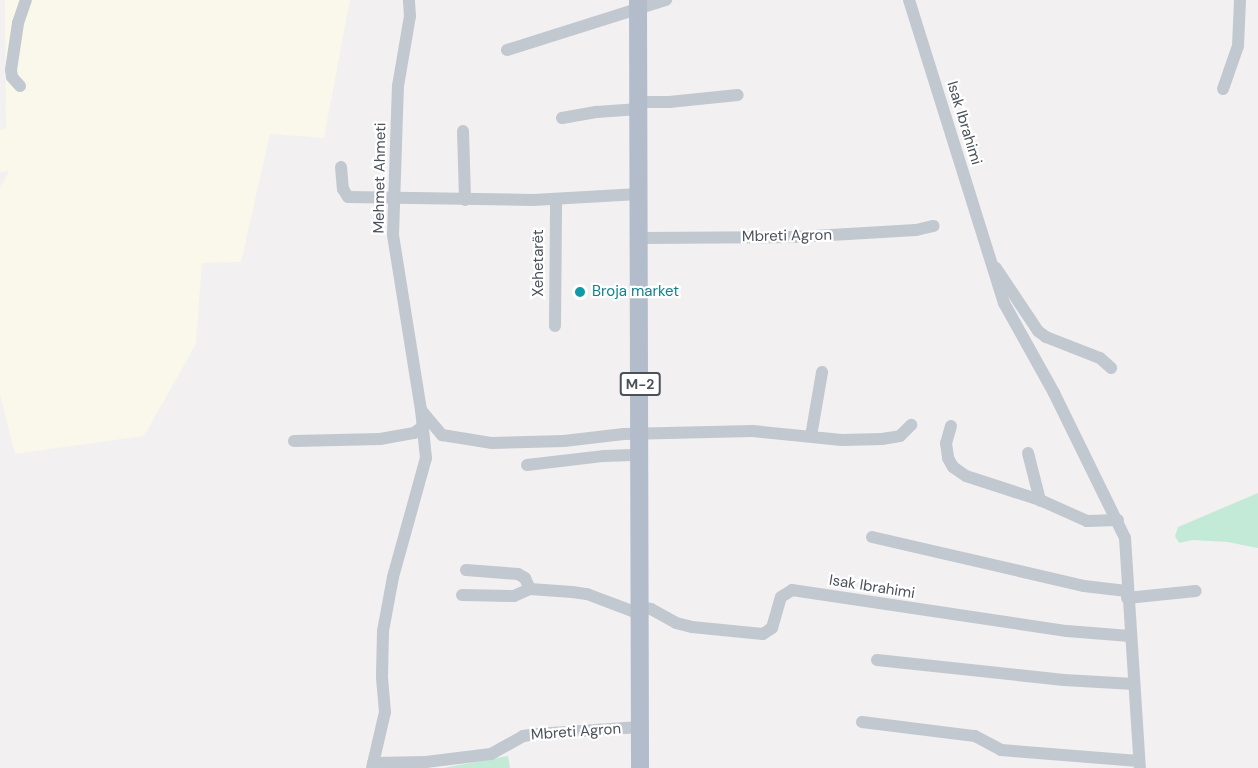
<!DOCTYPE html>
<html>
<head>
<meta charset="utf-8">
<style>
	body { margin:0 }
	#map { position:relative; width:1258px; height:768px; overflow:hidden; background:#f2f0f0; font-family:"DM Sans",sans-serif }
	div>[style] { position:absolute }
	.commercial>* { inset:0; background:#faf7eb }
	.green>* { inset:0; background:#c3ead6 }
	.minor>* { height:12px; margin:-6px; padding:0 6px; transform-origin:6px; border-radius:6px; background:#c2c8d0 }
	.primary>* { height:18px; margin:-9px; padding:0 9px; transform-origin:9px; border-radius:9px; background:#b2bccb }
	.dots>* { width:16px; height:16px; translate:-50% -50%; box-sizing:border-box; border:3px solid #fff; border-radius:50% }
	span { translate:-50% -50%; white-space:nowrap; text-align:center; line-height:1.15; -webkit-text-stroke:4.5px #fff; paint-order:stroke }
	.shield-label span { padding:2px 4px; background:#fff; border:2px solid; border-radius:4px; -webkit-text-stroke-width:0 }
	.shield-label { font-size:14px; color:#4a515b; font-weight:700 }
	.street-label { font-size:15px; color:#4a515b }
	.culture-label { font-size:15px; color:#0d838f }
	.left { translate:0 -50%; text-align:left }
</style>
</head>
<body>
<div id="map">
	<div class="commercial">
		<i style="clip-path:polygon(5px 0,350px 0,324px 138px,270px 134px,241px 262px,202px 263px,196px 344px,144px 436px,15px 454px,0 395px,0 188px,9px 171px,0 172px,0 130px,6px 129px)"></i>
	</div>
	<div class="green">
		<i style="clip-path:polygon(1258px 493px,1258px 548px,1228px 542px,1193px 540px,1179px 543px,1175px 536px,1178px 527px)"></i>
		<i style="clip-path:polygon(508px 756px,510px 768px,443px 768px)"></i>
	</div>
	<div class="minor">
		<i style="left:909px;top:0;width:318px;rotate:72.6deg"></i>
		<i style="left:1004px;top:303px;width:103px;rotate:60.9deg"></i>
		<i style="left:1054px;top:393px;width:161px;rotate:63.9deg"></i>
		<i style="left:1125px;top:538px;width:230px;rotate:86.3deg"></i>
		<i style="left:507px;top:50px;width:167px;rotate:-17.5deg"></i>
		<i style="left:20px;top:86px;width:12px;rotate:-132deg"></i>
		<i style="left:12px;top:77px;width:7px;rotate:-98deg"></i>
		<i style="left:11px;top:70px;width:48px;rotate:-81.5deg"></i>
		<i style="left:18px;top:23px;width:24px;rotate:-71deg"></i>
		<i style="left:1223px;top:89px;width:46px;rotate:-70.8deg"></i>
		<i style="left:1238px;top:46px;width:46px;rotate:-87.5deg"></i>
		<i style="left:639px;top:102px;width:30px"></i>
		<i style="left:669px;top:102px;width:69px;rotate:-5.8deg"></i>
		<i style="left:562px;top:118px;width:36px;rotate:-10deg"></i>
		<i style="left:597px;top:112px;width:42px;rotate:-4.1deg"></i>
		<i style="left:463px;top:131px;width:69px;rotate:88.3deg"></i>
		<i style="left:341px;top:167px;width:22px;rotate:85deg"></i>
		<i style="left:343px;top:189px;width:9px;rotate:58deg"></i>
		<i style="left:348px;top:197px;width:185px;rotate:0.9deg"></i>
		<i style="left:533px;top:200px;width:106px;rotate:-3.2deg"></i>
		<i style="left:639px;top:238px;width:158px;rotate:-0.4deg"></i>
		<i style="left:797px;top:237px;width:119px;rotate:-3.4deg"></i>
		<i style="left:916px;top:230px;width:18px;rotate:-13deg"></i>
		<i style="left:996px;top:268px;width:76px;rotate:56.3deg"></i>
		<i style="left:1038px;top:331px;width:10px;rotate:37deg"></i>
		<i style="left:1046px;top:337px;width:58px;rotate:21.3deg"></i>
		<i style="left:1100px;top:358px;width:15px;rotate:42deg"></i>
		<i style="left:555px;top:326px;width:126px;rotate:-89.5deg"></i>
		<i style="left:421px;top:410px;width:33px;rotate:50deg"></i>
		<i style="left:442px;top:435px;width:51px;rotate:9.1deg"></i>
		<i style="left:492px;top:443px;width:72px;rotate:-1.6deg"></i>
		<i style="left:564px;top:441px;width:60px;rotate:-6.7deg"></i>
		<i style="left:624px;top:434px;width:129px;rotate:-1.3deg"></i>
		<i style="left:753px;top:431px;width:89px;rotate:5.8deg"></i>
		<i style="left:842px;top:440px;width:40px;rotate:-1.4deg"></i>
		<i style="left:882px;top:439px;width:18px;rotate:-9deg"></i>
		<i style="left:900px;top:436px;width:16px;rotate:-45deg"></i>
		<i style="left:951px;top:426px;width:18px;rotate:106deg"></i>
		<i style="left:946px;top:443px;width:15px;rotate:82deg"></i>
		<i style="left:948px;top:458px;width:10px;rotate:61deg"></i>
		<i style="left:953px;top:467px;width:16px;rotate:35deg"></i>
		<i style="left:966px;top:476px;width:78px;rotate:18deg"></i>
		<i style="left:1040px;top:500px;width:51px;rotate:24.1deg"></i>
		<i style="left:1087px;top:521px;width:31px;rotate:-2deg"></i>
		<i style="left:811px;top:436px;width:65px;rotate:-80.2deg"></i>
		<i style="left:294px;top:441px;width:86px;rotate:-1.3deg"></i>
		<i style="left:380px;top:439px;width:35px;rotate:-10deg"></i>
		<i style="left:414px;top:433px;width:10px;rotate:-37deg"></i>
		<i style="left:1028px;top:453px;width:49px;rotate:75.7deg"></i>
		<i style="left:527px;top:465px;width:78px;rotate:-6.7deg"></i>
		<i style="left:604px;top:456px;width:36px;rotate:-2deg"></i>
		<i style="left:872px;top:537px;width:218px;rotate:13deg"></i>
		<i style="left:1084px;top:586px;width:43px;rotate:6.6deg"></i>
		<i style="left:466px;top:570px;width:52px;rotate:4.4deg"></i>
		<i style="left:518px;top:574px;width:8px;rotate:30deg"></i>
		<i style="left:525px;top:578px;width:12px;rotate:66deg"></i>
		<i style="left:462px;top:595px;width:52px;rotate:1.1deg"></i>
		<i style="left:514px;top:596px;width:17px;rotate:-24deg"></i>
		<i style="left:530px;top:589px;width:42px;rotate:4.1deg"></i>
		<i style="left:572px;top:592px;width:15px;rotate:8deg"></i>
		<i style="left:587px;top:594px;width:57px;rotate:20.7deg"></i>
		<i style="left:1127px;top:598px;width:69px;rotate:-5.8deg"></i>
		<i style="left:640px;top:607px;width:11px;rotate:10deg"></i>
		<i style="left:651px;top:609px;width:29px;rotate:29deg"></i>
		<i style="left:676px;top:623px;width:16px;rotate:14deg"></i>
		<i style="left:692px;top:627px;width:71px;rotate:5.6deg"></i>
		<i style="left:763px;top:634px;width:11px;rotate:-34deg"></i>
		<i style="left:772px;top:628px;width:32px;rotate:-74deg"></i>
		<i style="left:781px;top:597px;width:13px;rotate:-32deg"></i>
		<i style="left:792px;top:590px;width:278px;rotate:8.5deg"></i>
		<i style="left:1067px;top:631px;width:63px;rotate:4.5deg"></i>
		<i style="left:877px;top:660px;width:188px;rotate:6.1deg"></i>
		<i style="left:1064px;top:680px;width:70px;rotate:3.3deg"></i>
		<i style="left:862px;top:722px;width:114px;rotate:7.1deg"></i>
		<i style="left:975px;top:736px;width:30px;rotate:28deg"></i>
		<i style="left:1001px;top:750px;width:138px;rotate:4.6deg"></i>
		<i style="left:373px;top:763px;width:53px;rotate:-1.1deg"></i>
		<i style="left:426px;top:762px;width:65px;rotate:-7deg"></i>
		<i style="left:491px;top:754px;width:37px;rotate:-29deg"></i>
		<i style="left:523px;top:736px;width:14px;rotate:-8deg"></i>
		<i style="left:537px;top:734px;width:103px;rotate:-3.9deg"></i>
		<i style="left:372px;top:768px;width:57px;rotate:-76.9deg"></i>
		<i style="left:385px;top:712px;width:36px;rotate:-95deg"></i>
		<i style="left:382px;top:676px;width:45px;rotate:-88.7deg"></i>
		<i style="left:383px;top:631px;width:55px;rotate:-79.5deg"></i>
		<i style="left:393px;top:577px;width:123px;rotate:-74.5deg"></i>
		<i style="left:426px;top:458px;width:48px;rotate:-95.9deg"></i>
		<i style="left:421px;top:410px;width:177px;rotate:-99.1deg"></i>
		<i style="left:393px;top:235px;width:149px;rotate:-88.1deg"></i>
		<i style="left:398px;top:86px;width:71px;rotate:-80.3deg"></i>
		<i style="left:410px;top:16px;width:16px;rotate:-94deg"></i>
	</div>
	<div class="primary">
		<i style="left:638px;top:0;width:768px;rotate:89.85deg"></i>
	</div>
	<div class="dots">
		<i style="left:580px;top:292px;background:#0f9aa8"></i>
	</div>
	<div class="shield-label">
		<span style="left:640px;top:384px">M-2</span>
	</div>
	<div class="street-label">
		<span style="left:964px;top:123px;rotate:73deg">Isak Ibrahimi</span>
		<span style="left:380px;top:178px;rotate:-89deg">Mehmet Ahmeti</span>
		<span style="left:787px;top:236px;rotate:-1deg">Mbreti Agron</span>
		<span style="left:539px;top:263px;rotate:-90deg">Xehetarët</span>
		<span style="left:872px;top:587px;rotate:9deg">Isak Ibrahimi</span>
		<span style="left:576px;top:732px;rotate:-4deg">Mbreti Agron</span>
	</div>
	<div class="culture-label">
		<span class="left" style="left:592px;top:292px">Broja market</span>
	</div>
</div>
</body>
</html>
